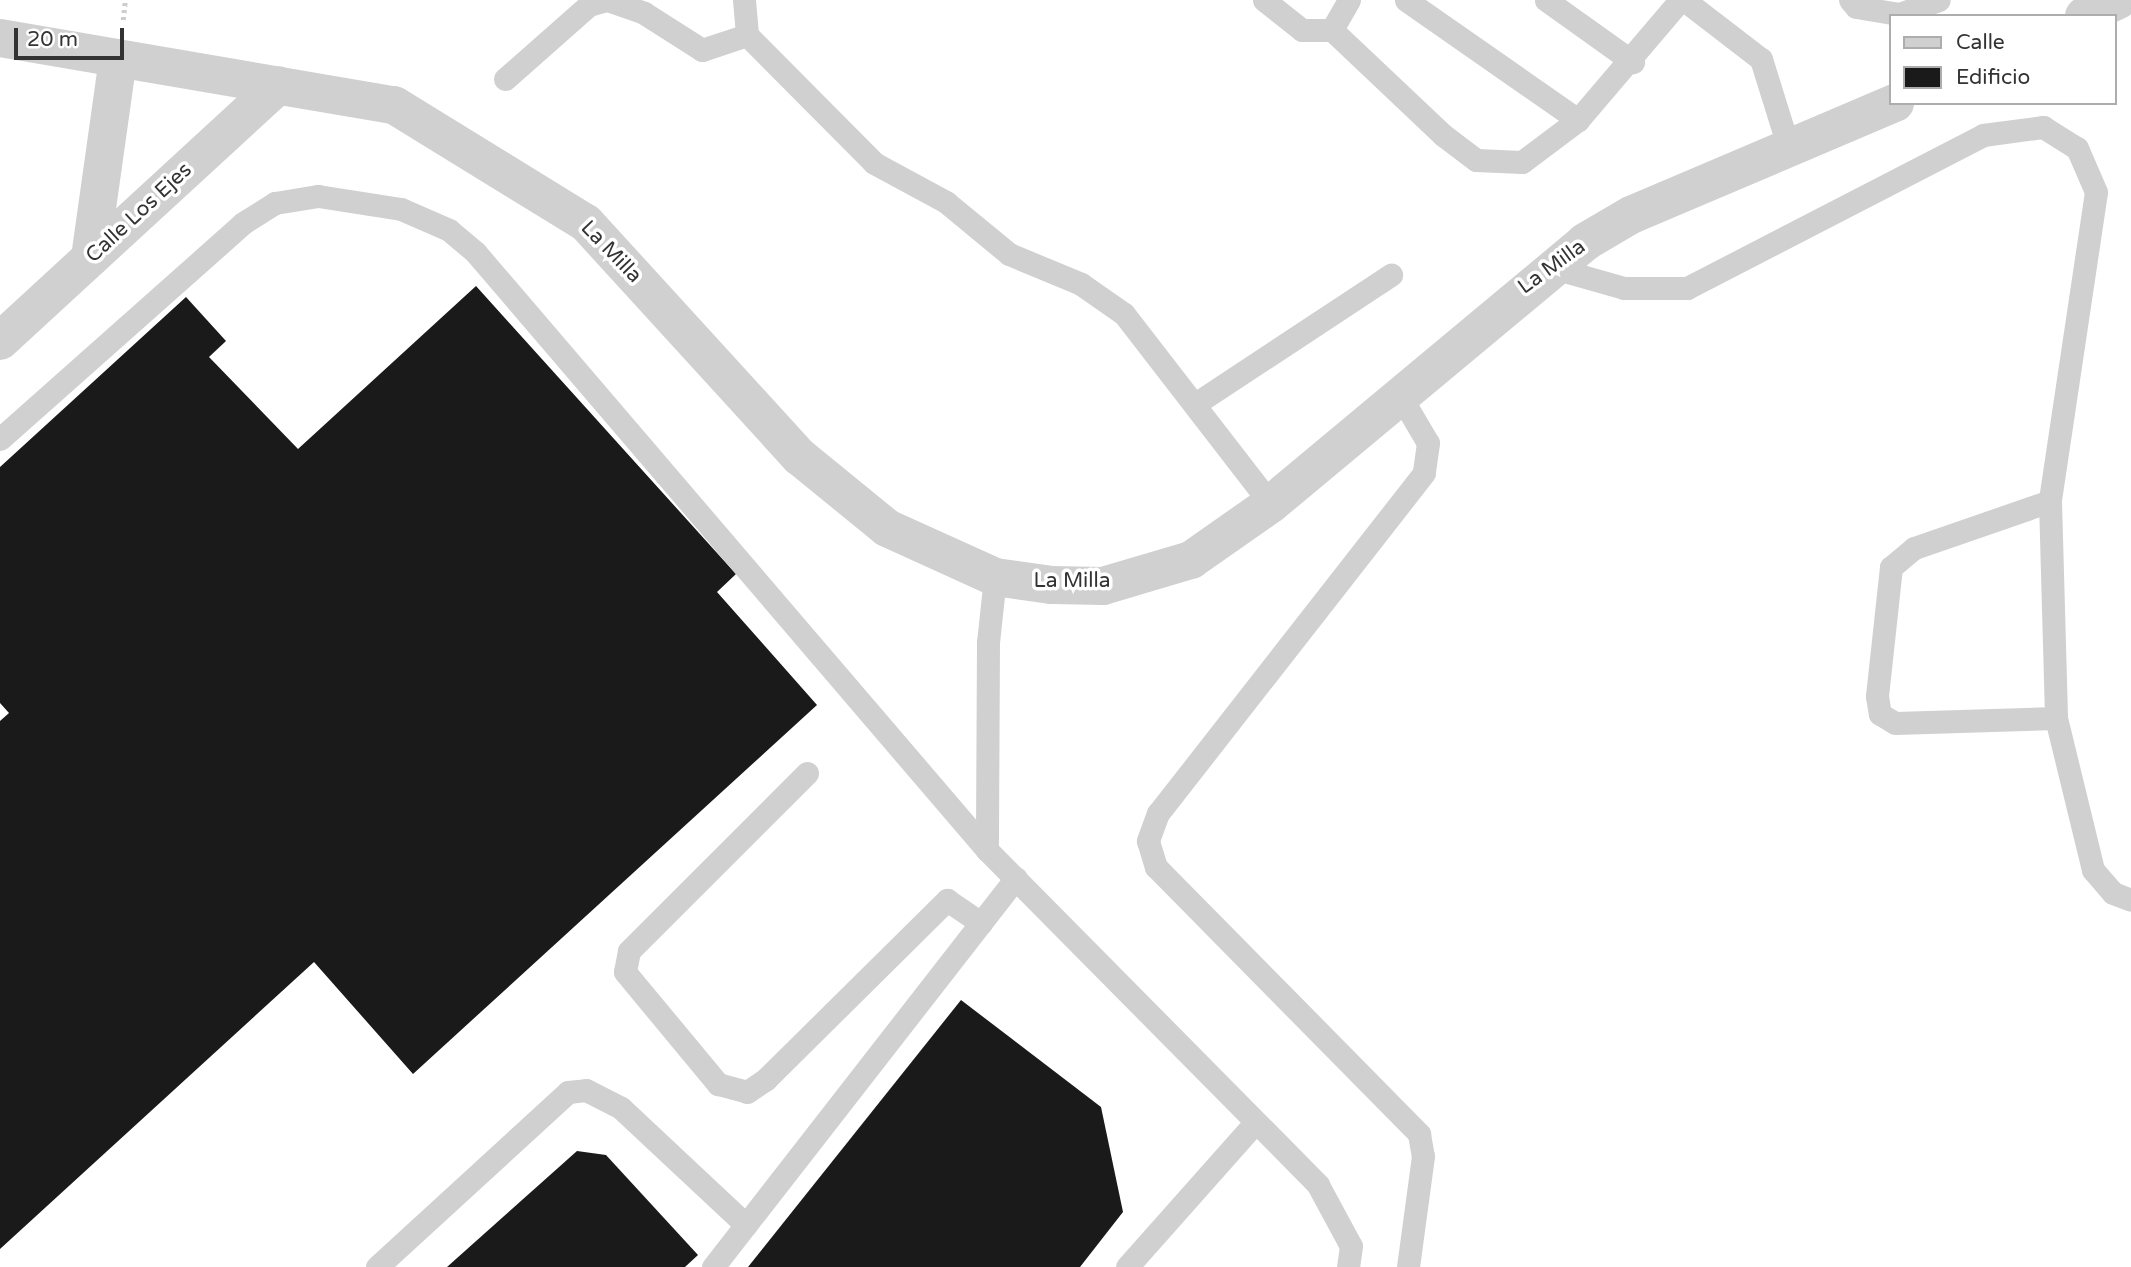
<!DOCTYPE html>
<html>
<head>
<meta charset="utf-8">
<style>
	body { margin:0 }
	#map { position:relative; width:2131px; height:1267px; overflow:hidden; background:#fff; font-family:"Varela Round",sans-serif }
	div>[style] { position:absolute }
	.building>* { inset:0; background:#1a1a1a }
	.path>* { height:4.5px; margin-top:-2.25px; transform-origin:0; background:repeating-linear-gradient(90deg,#cdcdcd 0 3.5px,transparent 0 7px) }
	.lane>* { height:23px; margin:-11.5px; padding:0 11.5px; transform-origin:11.5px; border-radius:11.5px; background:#d0d0d0 }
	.street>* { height:38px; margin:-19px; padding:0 19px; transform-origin:19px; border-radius:19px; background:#d0d0d0 }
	span { translate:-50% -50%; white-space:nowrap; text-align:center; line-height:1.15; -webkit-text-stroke:7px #fff; paint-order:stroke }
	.street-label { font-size:21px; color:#333 }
	.legend { position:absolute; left:1889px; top:14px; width:228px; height:91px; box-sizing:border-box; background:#fff; border:2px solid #adadad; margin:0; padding:9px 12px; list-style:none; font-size:21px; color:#333 }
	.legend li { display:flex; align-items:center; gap:14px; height:35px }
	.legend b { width:35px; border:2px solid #adadad }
	.scale { position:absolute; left:14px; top:28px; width:110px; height:32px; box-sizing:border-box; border:4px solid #333; border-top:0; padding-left:9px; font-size:21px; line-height:24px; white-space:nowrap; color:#333; -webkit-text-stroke:5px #fff; paint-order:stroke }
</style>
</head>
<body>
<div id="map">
	<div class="building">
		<i style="clip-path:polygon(476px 286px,736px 574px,717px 592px,817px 705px,413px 1074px,314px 962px,0 1249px,0 721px,9px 713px,0 703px,0 467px,186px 297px,226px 341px,209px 357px,298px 449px)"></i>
		<i style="clip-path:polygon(961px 1000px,1101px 1107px,1123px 1212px,1080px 1267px,748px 1267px)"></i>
		<i style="clip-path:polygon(577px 1151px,606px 1155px,698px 1255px,685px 1267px,447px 1267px)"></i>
	</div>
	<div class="path">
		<i style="left:123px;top:20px;width:20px;rotate:-84deg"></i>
	</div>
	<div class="lane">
		<i style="left:744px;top:0;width:35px;rotate:85deg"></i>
		<i style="left:747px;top:35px;width:180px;rotate:45.2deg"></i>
		<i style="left:874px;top:163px;width:82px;rotate:28.4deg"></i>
		<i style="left:946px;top:202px;width:82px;rotate:39.5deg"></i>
		<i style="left:1009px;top:254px;width:78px;rotate:22.6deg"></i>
		<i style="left:1081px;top:284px;width:52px;rotate:34.9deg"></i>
		<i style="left:1124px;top:314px;width:240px;rotate:52.3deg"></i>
		<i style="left:1264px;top:0;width:48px;rotate:38.3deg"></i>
		<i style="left:1302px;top:30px;width:30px"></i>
		<i style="left:1349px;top:0;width:34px;rotate:120deg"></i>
		<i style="left:1332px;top:30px;width:153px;rotate:43.4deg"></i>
		<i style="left:1443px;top:135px;width:41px;rotate:37.1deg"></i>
		<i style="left:1476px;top:160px;width:46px;rotate:2.5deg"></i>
		<i style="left:1522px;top:162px;width:70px;rotate:-36.9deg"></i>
		<i style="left:1578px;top:120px;width:157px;rotate:-49.6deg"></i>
		<i style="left:1406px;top:0;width:210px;rotate:34.9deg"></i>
		<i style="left:1546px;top:0;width:107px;rotate:35.5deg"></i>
		<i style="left:1684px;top:0;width:97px;rotate:37.5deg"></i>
		<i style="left:1761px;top:59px;width:94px;rotate:72.7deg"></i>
		<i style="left:1850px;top:0;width:9px;rotate:49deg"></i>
		<i style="left:1856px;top:7px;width:44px;rotate:9.2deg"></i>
		<i style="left:1899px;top:14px;width:42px;rotate:-19.3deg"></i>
		<i style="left:505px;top:79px;width:112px;rotate:-41.4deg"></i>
		<i style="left:589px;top:5px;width:19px;rotate:-16deg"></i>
		<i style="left:607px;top:0;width:39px;rotate:19deg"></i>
		<i style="left:644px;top:13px;width:69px;rotate:32.5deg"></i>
		<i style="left:702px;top:50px;width:47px;rotate:-18.4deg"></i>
		<i style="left:1550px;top:267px;width:77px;rotate:15.8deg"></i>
		<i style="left:1624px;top:288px;width:63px"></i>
		<i style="left:1687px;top:288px;width:333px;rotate:-27.3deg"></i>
		<i style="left:1983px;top:135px;width:61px;rotate:-7.6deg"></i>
		<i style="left:2043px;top:127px;width:40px;rotate:32deg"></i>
		<i style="left:2077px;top:148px;width:48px;rotate:66.6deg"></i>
		<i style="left:2096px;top:192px;width:312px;rotate:98.5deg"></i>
		<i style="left:2050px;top:501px;width:217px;rotate:88.4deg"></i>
		<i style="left:2056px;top:718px;width:156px;rotate:76.3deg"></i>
		<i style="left:2093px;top:870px;width:30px;rotate:49deg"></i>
		<i style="left:2113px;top:893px;width:19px;rotate:21deg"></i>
		<i style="left:1398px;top:392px;width:59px;rotate:59.5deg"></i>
		<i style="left:1428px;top:443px;width:30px;rotate:98deg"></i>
		<i style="left:1424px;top:473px;width:432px;rotate:128deg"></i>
		<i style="left:1158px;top:813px;width:30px;rotate:110deg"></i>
		<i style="left:1148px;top:841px;width:27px;rotate:73deg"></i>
		<i style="left:1156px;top:867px;width:375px;rotate:45.4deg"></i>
		<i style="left:1419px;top:1134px;width:22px;rotate:80deg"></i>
		<i style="left:1423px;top:1156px;width:112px;rotate:97.7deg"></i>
		<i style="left:1195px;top:404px;width:235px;rotate:-33.4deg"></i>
		<i style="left:0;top:439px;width:325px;rotate:-41.6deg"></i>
		<i style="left:243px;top:223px;width:38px;rotate:-32deg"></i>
		<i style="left:275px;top:203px;width:44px;rotate:-9.2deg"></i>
		<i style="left:318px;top:196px;width:84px;rotate:8.9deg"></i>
		<i style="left:401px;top:209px;width:52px;rotate:23.6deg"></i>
		<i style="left:449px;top:230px;width:35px;rotate:40deg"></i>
		<i style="left:476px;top:253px;width:786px;rotate:49.44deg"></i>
		<i style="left:2050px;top:501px;width:144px;rotate:160.9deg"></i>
		<i style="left:1914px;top:548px;width:30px;rotate:140deg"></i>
		<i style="left:1891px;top:567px;width:130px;rotate:96.2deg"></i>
		<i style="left:1877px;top:696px;width:18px;rotate:81deg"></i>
		<i style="left:1880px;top:714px;width:17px;rotate:31deg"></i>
		<i style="left:1895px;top:723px;width:161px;rotate:-1.8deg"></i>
		<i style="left:995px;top:577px;width:65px;rotate:96.1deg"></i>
		<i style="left:988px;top:642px;width:208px;rotate:90.3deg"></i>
		<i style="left:987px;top:850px;width:471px;rotate:45.3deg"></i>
		<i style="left:1318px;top:1185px;width:69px;rotate:61.6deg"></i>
		<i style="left:1351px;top:1246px;width:21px;rotate:98deg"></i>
		<i style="left:807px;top:773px;width:252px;rotate:135deg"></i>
		<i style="left:629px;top:951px;width:21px;rotate:101deg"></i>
		<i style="left:625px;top:972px;width:146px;rotate:50.3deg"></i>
		<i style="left:718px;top:1084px;width:30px;rotate:15deg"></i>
		<i style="left:747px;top:1092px;width:23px;rotate:-34deg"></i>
		<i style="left:766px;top:1079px;width:255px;rotate:-44.7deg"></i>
		<i style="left:947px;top:900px;width:41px;rotate:34.1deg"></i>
		<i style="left:377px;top:1267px;width:259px;rotate:-42.5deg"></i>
		<i style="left:568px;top:1092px;width:18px;rotate:-6deg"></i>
		<i style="left:586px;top:1090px;width:39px;rotate:27deg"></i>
		<i style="left:621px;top:1108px;width:171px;rotate:43.1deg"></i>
		<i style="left:713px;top:1267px;width:493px;rotate:-52.1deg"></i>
		<i style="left:1127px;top:1267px;width:191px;rotate:-48.4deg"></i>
	</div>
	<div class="street">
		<i style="left:2084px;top:16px;width:38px;rotate:-25deg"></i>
		<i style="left:0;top:38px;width:400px;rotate:9.7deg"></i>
		<i style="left:394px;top:105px;width:225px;rotate:31.6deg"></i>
		<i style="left:586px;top:223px;width:317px;rotate:47.6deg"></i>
		<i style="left:800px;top:457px;width:112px;rotate:39.2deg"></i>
		<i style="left:887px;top:528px;width:119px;rotate:24.4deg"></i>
		<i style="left:995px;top:577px;width:58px;rotate:8deg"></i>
		<i style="left:1052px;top:585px;width:51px;rotate:1.1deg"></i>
		<i style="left:1103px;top:586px;width:92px;rotate:-16.5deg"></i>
		<i style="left:1191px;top:560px;width:98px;rotate:-35deg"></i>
		<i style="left:1271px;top:504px;width:409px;rotate:-39.8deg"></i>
		<i style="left:1585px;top:242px;width:53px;rotate:-30.4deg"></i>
		<i style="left:1631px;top:215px;width:287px;rotate:-23deg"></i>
		<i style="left:90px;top:258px;width:202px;rotate:-82deg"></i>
		<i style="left:0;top:341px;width:378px;rotate:-42.6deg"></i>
	</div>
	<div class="street-label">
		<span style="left:139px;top:213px;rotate:-43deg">Calle Los Ejes</span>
		<span style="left:611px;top:252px;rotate:46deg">La Milla</span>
		<span style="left:1552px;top:267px;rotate:-36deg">La Milla</span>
		<span style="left:1072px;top:581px">La Milla</span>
	</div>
	<ul class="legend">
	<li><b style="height:9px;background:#d0d0d0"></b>Calle</li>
	<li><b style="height:19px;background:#1a1a1a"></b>Edificio</li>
	</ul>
	<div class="scale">20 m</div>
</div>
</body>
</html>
